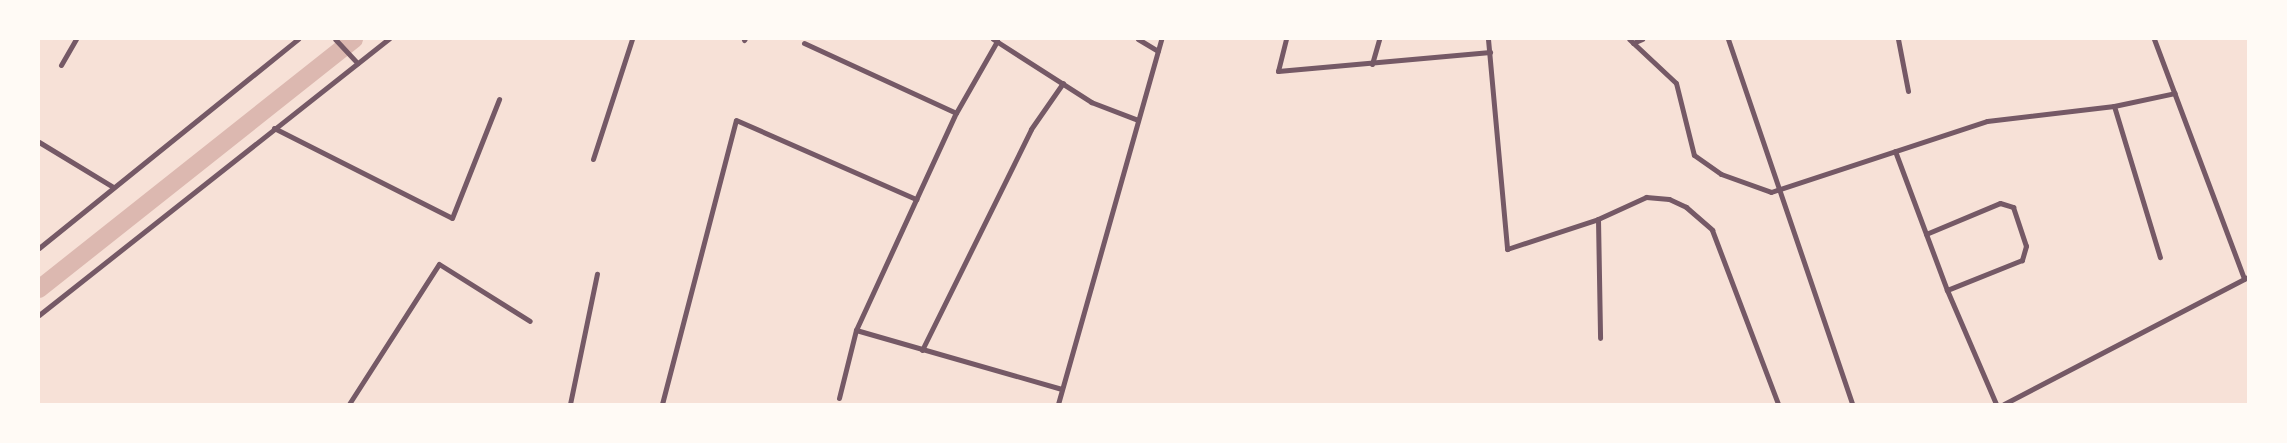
<!DOCTYPE html>
<html>
<head>
<meta charset="utf-8">
<style>
	body { margin:0 }
	#map { position:relative; width:2287px; height:443px; overflow:hidden; background:#f7e1d7; font-family:"IBM Plex Serif",serif }
	div>[style] { position:absolute }
	.canal>* { height:18px; margin:-9px; padding:0 9px; transform-origin:9px; border-radius:9px; background:#dcb8b0 }
	.minor>* { height:5px; margin:-2.5px; padding:0 2.5px; transform-origin:2.5px; border-radius:2.5px; background:#755966 }
	span { translate:-50% -50%; white-space:nowrap; text-align:center; line-height:1.15; -webkit-text-stroke:5px #fffaf5; paint-order:stroke }
	.frame { position:absolute; inset:0; border:40px solid #fffaf5; pointer-events:none }
</style>
</head>
<body>
<div id="map">
	<div class="canal">
		<i style="left:39px;top:289px;width:402px;rotate:-38.4deg"></i>
	</div>
	<div class="minor">
		<i style="left:335px;top:39px;width:33px;rotate:47deg"></i>
		<i style="left:993px;top:39px;width:117px;rotate:32.7deg"></i>
		<i style="left:1091px;top:102px;width:50px;rotate:21deg"></i>
		<i style="left:1138px;top:39px;width:23px;rotate:31deg"></i>
		<i style="left:1286px;top:39px;width:33px;rotate:104deg"></i>
		<i style="left:1278px;top:71px;width:213px;rotate:-5.1deg"></i>
		<i style="left:1488px;top:39px;width:211px;rotate:84.8deg"></i>
		<i style="left:1507px;top:249px;width:96px;rotate:-18.2deg"></i>
		<i style="left:1598px;top:219px;width:53px;rotate:-24.6deg"></i>
		<i style="left:1646px;top:197px;width:23px;rotate:5deg"></i>
		<i style="left:1669px;top:199px;width:19px;rotate:25deg"></i>
		<i style="left:1686px;top:207px;width:35px;rotate:41deg"></i>
		<i style="left:1712px;top:230px;width:186px;rotate:69.2deg"></i>
		<i style="left:1629px;top:39px;width:64px;rotate:43.1deg"></i>
		<i style="left:1676px;top:83px;width:74px;rotate:76deg"></i>
		<i style="left:1694px;top:155px;width:33px;rotate:35deg"></i>
		<i style="left:1721px;top:174px;width:53px;rotate:19.8deg"></i>
		<i style="left:1771px;top:192px;width:227px;rotate:-18.2deg"></i>
		<i style="left:1987px;top:121px;width:128px;rotate:-6.7deg"></i>
		<i style="left:2114px;top:106px;width:62px;rotate:-12deg"></i>
		<i style="left:1728px;top:39px;width:385px;rotate:71.2deg"></i>
		<i style="left:1898px;top:39px;width:53px;rotate:79.1deg"></i>
		<i style="left:2154px;top:39px;width:256px;rotate:69.4deg"></i>
		<i style="left:744px;top:40px;width:1px;rotate:-45deg"></i>
		<i style="left:804px;top:43px;width:167px;rotate:24.7deg"></i>
		<i style="left:1633px;top:43px;width:10px;rotate:-24deg"></i>
		<i style="left:1372px;top:64px;width:26px;rotate:-74deg"></i>
		<i style="left:61px;top:65px;width:30px;rotate:-60deg"></i>
		<i style="left:2114px;top:106px;width:158px;rotate:73.1deg"></i>
		<i style="left:274px;top:128px;width:199px;rotate:26.8deg"></i>
		<i style="left:452px;top:218px;width:128px;rotate:-68.4deg"></i>
		<i style="left:39px;top:142px;width:87px;rotate:31.3deg"></i>
		<i style="left:1895px;top:151px;width:148px;rotate:69.5deg"></i>
		<i style="left:1947px;top:290px;width:124px;rotate:66.7deg"></i>
		<i style="left:593px;top:159px;width:126px;rotate:-72deg"></i>
		<i style="left:1598px;top:219px;width:119px;rotate:89deg"></i>
		<i style="left:1926px;top:234px;width:80px;rotate:-22.7deg"></i>
		<i style="left:2000px;top:203px;width:14px;rotate:17deg"></i>
		<i style="left:2013px;top:207px;width:41px;rotate:71.6deg"></i>
		<i style="left:2026px;top:246px;width:15px;rotate:106deg"></i>
		<i style="left:2022px;top:260px;width:81px;rotate:158.2deg"></i>
		<i style="left:39px;top:248px;width:333px;rotate:-38.9deg"></i>
		<i style="left:39px;top:315px;width:446px;rotate:-38.3deg"></i>
		<i style="left:856px;top:330px;width:214px;rotate:16deg"></i>
		<i style="left:922px;top:350px;width:246px;rotate:-63.7deg"></i>
		<i style="left:1031px;top:129px;width:56px;rotate:-55.2deg"></i>
		<i style="left:839px;top:398px;width:70px;rotate:-76deg"></i>
		<i style="left:856px;top:330px;width:239px;rotate:-65.3deg"></i>
		<i style="left:956px;top:113px;width:83px;rotate:-60.3deg"></i>
		<i style="left:349px;top:404px;width:166px;rotate:-57.3deg"></i>
		<i style="left:439px;top:264px;width:107px;rotate:32.1deg"></i>
		<i style="left:570px;top:404px;width:133px;rotate:-78.3deg"></i>
		<i style="left:662px;top:404px;width:293px;rotate:-75.4deg"></i>
		<i style="left:736px;top:120px;width:197px;rotate:23.7deg"></i>
		<i style="left:1058px;top:404px;width:379px;rotate:-74.2deg"></i>
		<i style="left:2004px;top:404px;width:275px;rotate:-27.5deg"></i>
	</div>
	<div class="frame"></div>
</div>
</body>
</html>
